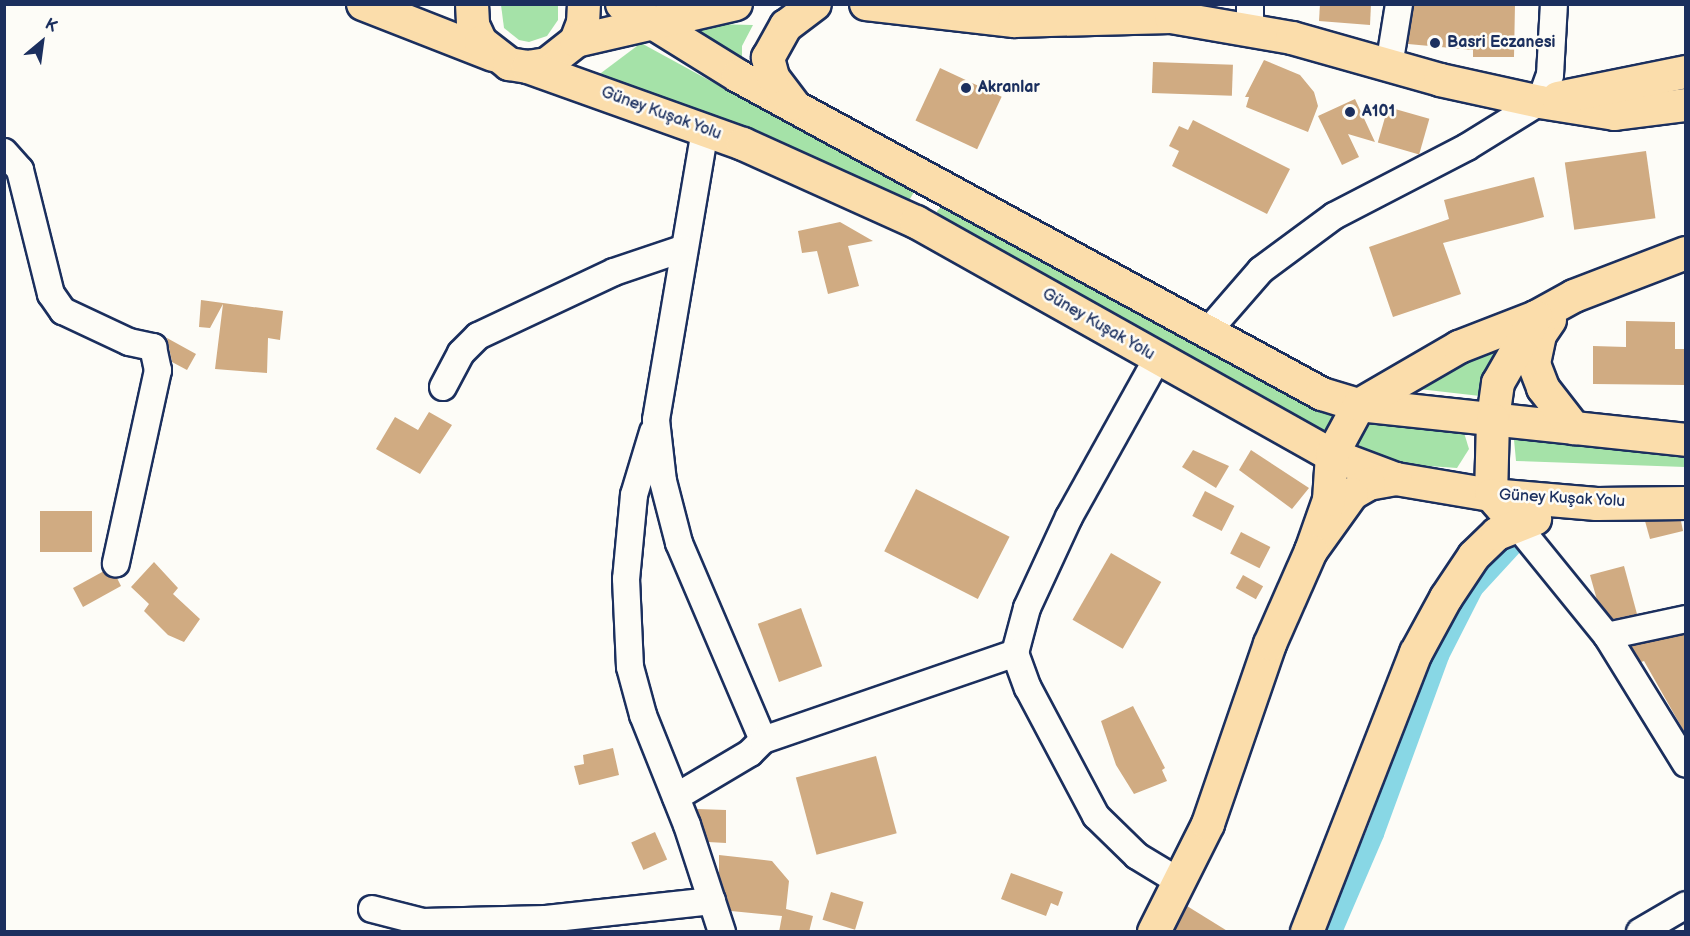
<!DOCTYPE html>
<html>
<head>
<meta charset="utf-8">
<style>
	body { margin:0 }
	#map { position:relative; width:1690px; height:936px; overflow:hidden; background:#fdfcf7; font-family:"Balsamiq Sans",sans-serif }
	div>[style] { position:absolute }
	.green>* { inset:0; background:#a5e2a8 }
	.canal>* { height:18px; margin:-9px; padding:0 9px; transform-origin:9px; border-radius:9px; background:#88d7e5 }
	.building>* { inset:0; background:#d0ab82; transform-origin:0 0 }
	.roads { filter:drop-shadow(2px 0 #1b2f5e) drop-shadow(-2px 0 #1b2f5e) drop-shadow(0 2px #1b2f5e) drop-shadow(0 -2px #1b2f5e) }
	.minor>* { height:26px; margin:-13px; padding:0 13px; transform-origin:13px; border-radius:13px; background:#fdfcf7 }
	.major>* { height:32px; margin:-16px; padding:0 16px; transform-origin:16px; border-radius:16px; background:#fbddab }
	.dots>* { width:16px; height:16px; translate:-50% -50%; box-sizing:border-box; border:3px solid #fdfcf7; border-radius:50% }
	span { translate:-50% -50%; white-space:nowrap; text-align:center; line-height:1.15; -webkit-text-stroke:5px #fdfcf7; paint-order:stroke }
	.poi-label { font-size:16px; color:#1b2f5e; font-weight:700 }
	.left { translate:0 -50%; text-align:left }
	.street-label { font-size:16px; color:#1b2f5e }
	.frame { position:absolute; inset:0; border:6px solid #1b2f5e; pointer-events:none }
	.north { position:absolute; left:12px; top:12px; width:60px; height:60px; -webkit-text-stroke:4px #fdfcf7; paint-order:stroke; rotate:29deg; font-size:16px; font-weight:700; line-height:24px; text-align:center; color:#1b2f5e }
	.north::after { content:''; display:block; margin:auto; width:21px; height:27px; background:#1b2f5e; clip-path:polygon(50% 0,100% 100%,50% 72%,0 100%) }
</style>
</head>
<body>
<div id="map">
	<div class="green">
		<i style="clip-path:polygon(501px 5px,558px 5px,558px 20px,547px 36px,529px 42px,519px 40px,504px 28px)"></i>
		<i style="clip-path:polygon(711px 24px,753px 25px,742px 46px,742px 60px,692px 32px)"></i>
		<i style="clip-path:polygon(641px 43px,914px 192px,907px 204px,593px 79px)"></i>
		<i style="clip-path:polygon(944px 204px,1333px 413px,1326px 440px,940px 226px,937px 211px)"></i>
		<i style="clip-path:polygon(1525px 322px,1487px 377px,1480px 396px,1410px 388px)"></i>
		<i style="clip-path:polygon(1364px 420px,1461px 423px,1469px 449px,1457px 468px,1372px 462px,1358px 444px)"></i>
		<i style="clip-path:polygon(1513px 429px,1685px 441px,1685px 467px,1516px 461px)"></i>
	</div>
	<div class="canal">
		<i style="left:1333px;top:932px;width:107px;rotate:-66.8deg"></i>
		<i style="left:1375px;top:834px;width:189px;rotate:-69.9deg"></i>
		<i style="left:1440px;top:656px;width:75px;rotate:-63.1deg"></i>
		<i style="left:1474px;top:589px;width:65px;rotate:-47.5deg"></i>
	</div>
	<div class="building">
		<i style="clip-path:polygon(1320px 4px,1371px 4px,1370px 25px,1319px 21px)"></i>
		<i style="clip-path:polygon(1414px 4px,1515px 4px,1514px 57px,1473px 57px,1473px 50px,1408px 44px)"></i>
		<i style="clip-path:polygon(1264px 60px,1300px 75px,1314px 92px,1318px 106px,1308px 132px,1246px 107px,1249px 97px,1245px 97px)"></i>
		<i style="left:1153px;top:62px;width:80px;height:31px;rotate:2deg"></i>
		<i style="left:940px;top:68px;width:68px;height:58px;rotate:25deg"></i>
		<i style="clip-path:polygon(1355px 99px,1375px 142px,1348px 134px,1359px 157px,1342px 165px,1318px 116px)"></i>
		<i style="left:1388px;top:107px;width:43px;height:37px;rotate:16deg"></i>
		<i style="clip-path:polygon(1193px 120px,1290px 169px,1267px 214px,1172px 166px,1179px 151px,1169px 146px,1179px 126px,1188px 130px)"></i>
		<i style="left:1646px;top:151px;width:68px;height:82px;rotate:82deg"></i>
		<i style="clip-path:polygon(1534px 177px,1544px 217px,1443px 243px,1461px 294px,1393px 317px,1369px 247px,1449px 219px,1444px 200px)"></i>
		<i style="clip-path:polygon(840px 222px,873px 241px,848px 246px,859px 286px,828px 294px,817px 251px,802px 253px,798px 231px)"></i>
		<i style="clip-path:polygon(201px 300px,283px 311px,280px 340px,268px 338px,267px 373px,215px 369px,223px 304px,210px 328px,199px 327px)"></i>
		<i style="clip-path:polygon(1626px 321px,1675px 322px,1675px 349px,1686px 349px,1686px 385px,1593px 384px,1593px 346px,1626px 347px)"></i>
		<i style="clip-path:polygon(167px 338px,196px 354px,187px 370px,172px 362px)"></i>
		<i style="clip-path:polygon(429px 412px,452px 425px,420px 474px,376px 449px,395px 417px,418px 430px)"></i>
		<i style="clip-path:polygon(1193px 450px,1229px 466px,1216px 488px,1182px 467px)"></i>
		<i style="clip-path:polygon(1251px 450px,1309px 488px,1292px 509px,1239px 470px)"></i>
		<i style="left:916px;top:489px;width:105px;height:70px;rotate:27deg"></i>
		<i style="left:1205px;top:491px;width:33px;height:28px;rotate:27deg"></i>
		<i style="left:92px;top:511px;width:41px;height:52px;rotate:90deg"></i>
		<i style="clip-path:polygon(1645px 521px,1681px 521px,1683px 531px,1650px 539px)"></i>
		<i style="left:1241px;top:532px;width:33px;height:24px;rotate:27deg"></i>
		<i style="left:1111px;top:553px;width:58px;height:77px;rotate:30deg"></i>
		<i style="clip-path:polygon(154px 562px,178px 588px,173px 594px,200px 619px,184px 642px,168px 635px,144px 611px,149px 604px,131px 587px)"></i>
		<i style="clip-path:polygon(1624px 566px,1637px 614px,1613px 619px,1597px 600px,1590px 575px)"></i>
		<i style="clip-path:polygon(104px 571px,117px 578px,121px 586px,83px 607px,73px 588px)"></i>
		<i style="left:1243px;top:575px;width:23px;height:15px;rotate:29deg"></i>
		<i style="left:801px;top:608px;width:62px;height:46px;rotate:70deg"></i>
		<i style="clip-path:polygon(1686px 634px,1686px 735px,1644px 661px,1641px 662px,1631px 646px)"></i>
		<i style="clip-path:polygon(1133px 706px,1165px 768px,1162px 770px,1167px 781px,1134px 794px,1116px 765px,1101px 721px)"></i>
		<i style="clip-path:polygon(613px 748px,619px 775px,579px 785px,574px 766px,584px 764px,583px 755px)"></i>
		<i style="left:876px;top:756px;width:80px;height:83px;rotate:75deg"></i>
		<i style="clip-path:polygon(697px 809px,726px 810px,726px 843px,708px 842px)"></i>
		<i style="left:655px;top:832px;width:30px;height:26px;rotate:66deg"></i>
		<i style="clip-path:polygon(719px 855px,772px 861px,789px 881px,786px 909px,813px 916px,809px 932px,779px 932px,782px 916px,731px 911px,719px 874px)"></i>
		<i style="clip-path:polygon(1011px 873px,1063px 892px,1058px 906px,1051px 903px,1046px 916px,1001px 899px)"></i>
		<i style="left:831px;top:892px;width:34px;height:29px;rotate:17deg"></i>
		<i style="clip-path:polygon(1187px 906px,1229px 932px,1174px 932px)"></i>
	</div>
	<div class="roads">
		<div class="minor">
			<i style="left:1250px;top:31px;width:27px;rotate:-90deg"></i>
			<i style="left:1389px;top:66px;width:63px;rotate:-80.8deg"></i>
			<i style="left:705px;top:130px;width:294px;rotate:99.6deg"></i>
			<i style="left:656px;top:420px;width:61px;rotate:83.5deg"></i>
			<i style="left:663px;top:481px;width:64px;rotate:75.5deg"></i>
			<i style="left:679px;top:543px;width:214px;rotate:66.9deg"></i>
			<i style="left:4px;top:152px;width:24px;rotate:48deg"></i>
			<i style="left:20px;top:170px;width:128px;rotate:76deg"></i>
			<i style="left:51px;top:294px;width:21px;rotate:55deg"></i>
			<i style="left:63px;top:311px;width:73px;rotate:25.2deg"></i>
			<i style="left:129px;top:342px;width:25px;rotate:12deg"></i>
			<i style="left:153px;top:347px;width:24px;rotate:78deg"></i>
			<i style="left:158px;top:370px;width:198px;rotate:102.3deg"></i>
			<i style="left:1208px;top:331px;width:81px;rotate:-49deg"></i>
			<i style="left:1261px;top:270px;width:91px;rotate:-36.5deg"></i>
			<i style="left:1334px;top:216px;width:150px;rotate:-27.4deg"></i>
			<i style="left:1467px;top:147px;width:86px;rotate:-31.7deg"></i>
			<i style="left:1540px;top:102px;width:29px;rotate:-70deg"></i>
			<i style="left:1550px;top:75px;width:71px;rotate:-86.8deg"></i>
			<i style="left:1157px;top:359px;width:181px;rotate:119.1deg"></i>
			<i style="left:1069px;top:517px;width:100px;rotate:114.8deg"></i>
			<i style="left:1027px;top:608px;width:47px;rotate:104.9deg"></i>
			<i style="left:1015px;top:653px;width:37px;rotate:70deg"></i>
			<i style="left:1028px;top:688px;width:145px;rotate:62deg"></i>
			<i style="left:1096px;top:816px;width:57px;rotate:44.3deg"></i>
			<i style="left:1137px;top:856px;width:50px;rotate:31.2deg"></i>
			<i style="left:443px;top:387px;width:38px;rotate:-62deg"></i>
			<i style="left:461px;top:353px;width:24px;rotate:-45deg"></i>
			<i style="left:478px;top:336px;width:150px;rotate:-25.2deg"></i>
			<i style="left:614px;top:272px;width:72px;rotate:-18.7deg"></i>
			<i style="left:653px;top:432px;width:66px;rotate:106.8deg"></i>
			<i style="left:634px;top:495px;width:84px;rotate:95.4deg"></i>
			<i style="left:626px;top:579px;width:88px;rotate:87.4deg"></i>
			<i style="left:630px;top:667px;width:50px;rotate:74.8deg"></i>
			<i style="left:643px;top:715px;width:118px;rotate:68.2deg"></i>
			<i style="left:687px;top:825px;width:113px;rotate:71.9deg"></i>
			<i style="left:1516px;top:524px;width:144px;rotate:50.9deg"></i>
			<i style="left:1607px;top:636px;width:150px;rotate:58.3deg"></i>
			<i style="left:1607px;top:636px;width:81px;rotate:-12.1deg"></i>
			<i style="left:676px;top:797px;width:86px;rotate:-30.7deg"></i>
			<i style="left:750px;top:753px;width:18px;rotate:-45deg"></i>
			<i style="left:763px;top:740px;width:267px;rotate:-19deg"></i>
			<i style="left:372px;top:909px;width:53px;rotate:14.3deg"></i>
			<i style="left:423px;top:922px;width:123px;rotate:-1.4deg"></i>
			<i style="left:546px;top:919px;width:167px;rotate:-6.2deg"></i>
			<i style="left:1640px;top:932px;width:53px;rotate:-30.4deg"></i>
		</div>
		<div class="major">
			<i style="left:363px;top:4px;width:140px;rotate:21.4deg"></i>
			<i style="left:472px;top:4px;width:21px;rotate:87deg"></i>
			<i style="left:473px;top:25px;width:19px;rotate:65deg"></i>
			<i style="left:481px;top:42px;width:36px;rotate:38deg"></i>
			<i style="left:509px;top:64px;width:19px;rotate:9deg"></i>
			<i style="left:528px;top:67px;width:19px;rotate:-9deg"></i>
			<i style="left:547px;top:64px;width:37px;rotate:-38deg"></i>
			<i style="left:576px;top:41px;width:19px;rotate:-69deg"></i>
			<i style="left:583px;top:23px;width:19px;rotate:-87deg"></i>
			<i style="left:622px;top:4px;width:137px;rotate:31.8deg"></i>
			<i style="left:738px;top:76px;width:665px;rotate:28.57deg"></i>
			<i style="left:1322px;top:394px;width:39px;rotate:17deg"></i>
			<i style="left:1359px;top:405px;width:329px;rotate:6.1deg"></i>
			<i style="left:866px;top:4px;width:149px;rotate:6.6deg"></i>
			<i style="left:1014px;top:21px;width:157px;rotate:-1.5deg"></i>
			<i style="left:1171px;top:17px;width:123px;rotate:9.8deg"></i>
			<i style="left:1292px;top:38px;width:154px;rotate:15.8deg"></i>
			<i style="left:1440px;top:80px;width:102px;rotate:12.4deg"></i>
			<i style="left:1540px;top:102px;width:76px;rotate:9.1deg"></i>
			<i style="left:1615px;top:114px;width:72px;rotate:-7.2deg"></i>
			<i style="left:576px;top:41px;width:164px;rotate:-13deg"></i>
			<i style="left:528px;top:67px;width:228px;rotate:19.7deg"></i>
			<i style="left:743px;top:144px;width:190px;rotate:24.3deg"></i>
			<i style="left:916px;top:222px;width:477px;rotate:29.3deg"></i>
			<i style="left:1332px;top:455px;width:68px;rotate:20.6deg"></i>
			<i style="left:1396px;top:479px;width:96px;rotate:9.6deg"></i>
			<i style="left:1491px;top:495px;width:106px;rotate:4.9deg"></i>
			<i style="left:1597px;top:504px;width:89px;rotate:-0.6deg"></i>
			<i style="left:1558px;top:98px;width:131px;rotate:-11.5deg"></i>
			<i style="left:793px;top:104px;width:34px;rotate:-127deg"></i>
			<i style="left:773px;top:77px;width:20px;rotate:-105deg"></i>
			<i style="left:768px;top:58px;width:37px;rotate:-61deg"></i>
			<i style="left:786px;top:26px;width:36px;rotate:-37deg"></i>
			<i style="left:1536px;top:317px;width:43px;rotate:-28.9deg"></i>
			<i style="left:1574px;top:296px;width:120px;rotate:-21deg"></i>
			<i style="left:1550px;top:320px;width:18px;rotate:124deg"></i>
			<i style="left:1540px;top:335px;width:30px;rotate:102deg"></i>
			<i style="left:1534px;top:364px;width:26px;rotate:69deg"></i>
			<i style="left:1543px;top:388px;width:51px;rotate:52.2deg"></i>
			<i style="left:1396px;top:479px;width:27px;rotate:170deg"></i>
			<i style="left:1369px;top:484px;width:20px;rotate:150deg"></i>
			<i style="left:1352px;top:494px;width:70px;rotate:125.7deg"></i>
			<i style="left:1311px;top:551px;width:54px;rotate:-70.6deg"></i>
			<i style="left:1329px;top:500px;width:45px;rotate:-86.2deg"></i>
			<i style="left:1332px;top:455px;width:57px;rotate:-61.6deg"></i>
			<i style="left:1359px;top:405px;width:116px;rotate:-30.1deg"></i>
			<i style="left:1459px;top:347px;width:83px;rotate:-21.3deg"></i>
			<i style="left:1536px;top:317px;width:76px;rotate:119.9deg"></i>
			<i style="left:1498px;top:383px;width:37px;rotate:98deg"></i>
			<i style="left:1493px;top:420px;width:75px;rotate:91.5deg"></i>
			<i style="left:1491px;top:495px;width:38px;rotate:49deg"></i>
			<i style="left:1154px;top:932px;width:121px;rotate:-63.4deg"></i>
			<i style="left:1208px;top:824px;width:190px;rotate:-71deg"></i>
			<i style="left:1270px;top:644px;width:102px;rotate:-66.2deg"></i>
			<i style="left:1307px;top:932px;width:300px;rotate:-68.7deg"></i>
			<i style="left:1416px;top:653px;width:63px;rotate:-61.4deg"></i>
			<i style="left:1446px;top:598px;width:50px;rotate:-56.3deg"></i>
			<i style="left:1474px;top:556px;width:32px;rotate:-44deg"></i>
			<i style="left:1497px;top:534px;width:41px;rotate:-21.5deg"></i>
		</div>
	</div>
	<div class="dots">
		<i style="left:1435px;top:43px;background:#1b2f5e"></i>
		<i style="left:966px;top:88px;background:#1b2f5e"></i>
		<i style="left:1350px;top:112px;background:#1b2f5e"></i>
	</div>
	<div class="poi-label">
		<span class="left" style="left:1447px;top:43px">Basri Eczanesi</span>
		<span class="left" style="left:978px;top:88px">Akranlar</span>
		<span class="left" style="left:1362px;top:112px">A101</span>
	</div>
	<div class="street-label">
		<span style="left:661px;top:114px;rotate:20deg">Güney Kuşak Yolu</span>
		<span style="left:1098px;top:325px;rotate:30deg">Güney Kuşak Yolu</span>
		<span style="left:1562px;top:499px;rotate:3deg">Güney Kuşak Yolu</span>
	</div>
	<div class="frame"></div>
	<div class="north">K</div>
</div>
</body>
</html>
